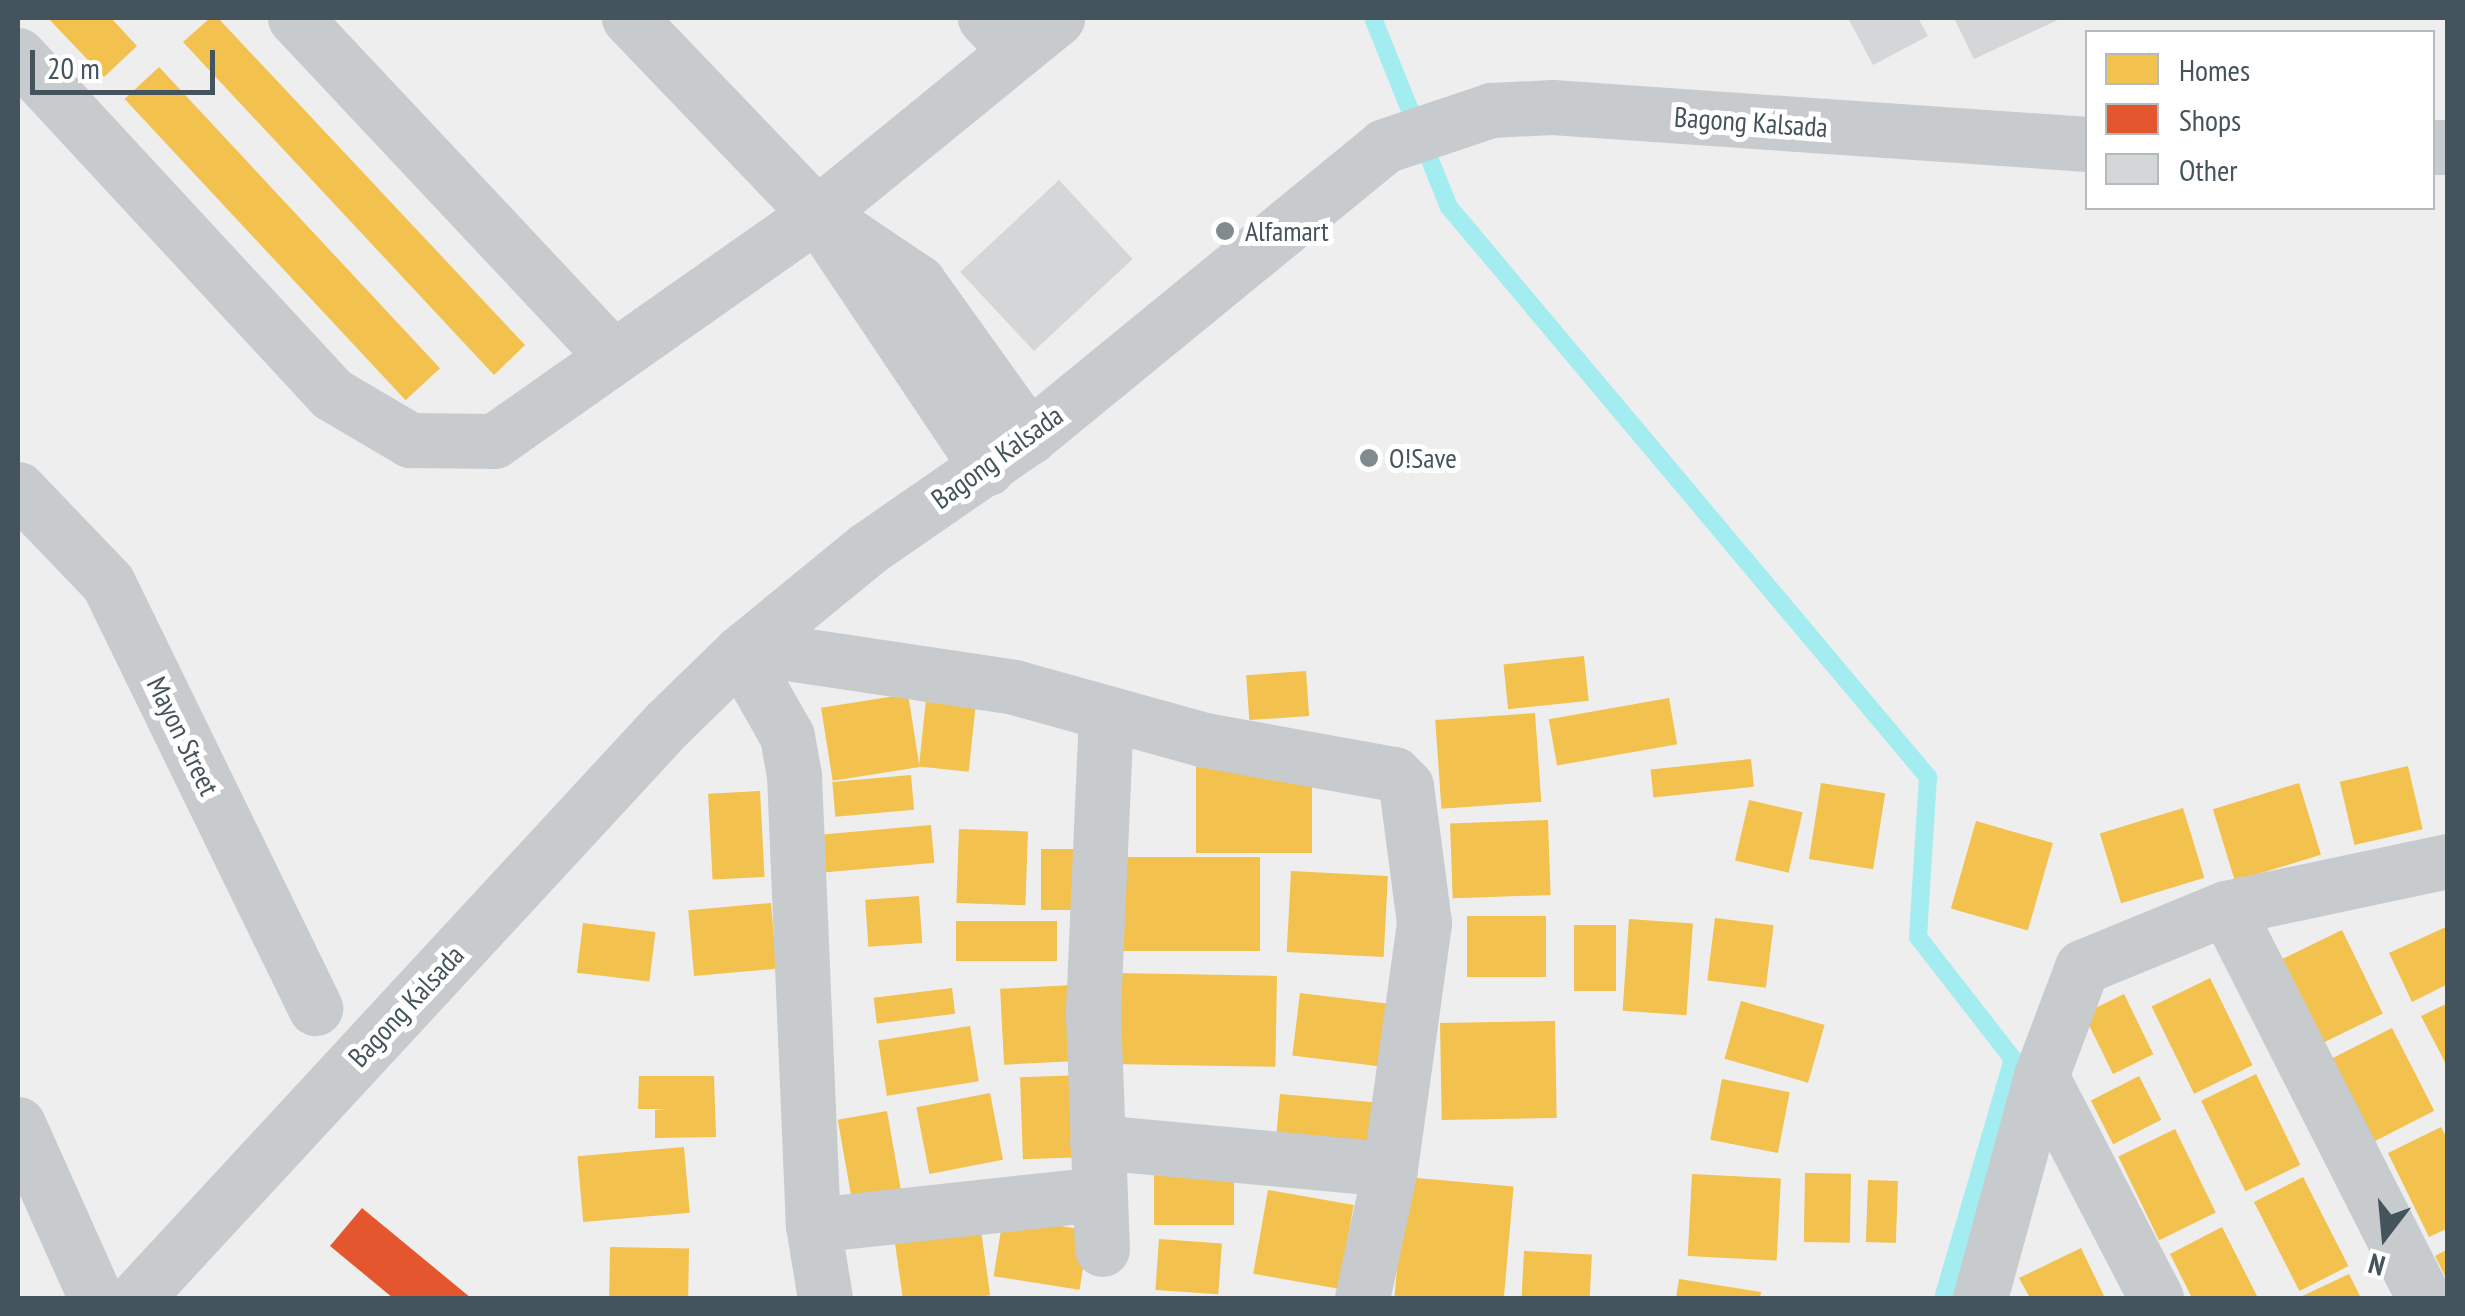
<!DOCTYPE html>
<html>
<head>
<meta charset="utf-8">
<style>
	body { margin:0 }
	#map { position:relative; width:2465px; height:1316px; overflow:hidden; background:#efeeee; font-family:"PT Sans Narrow",sans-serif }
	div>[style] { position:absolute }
	.homes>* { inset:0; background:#f2c14e; transform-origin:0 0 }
	.shops>* { inset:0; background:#e4572e }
	.stream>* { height:18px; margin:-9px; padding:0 9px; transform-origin:9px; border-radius:9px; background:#a3ecf0 }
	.building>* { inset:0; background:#d5d6d7; transform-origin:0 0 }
	.minor>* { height:55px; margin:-27.5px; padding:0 27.5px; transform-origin:27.5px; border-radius:27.5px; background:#c7cbce }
	.dots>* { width:28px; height:28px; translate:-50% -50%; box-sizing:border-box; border:5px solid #fff; border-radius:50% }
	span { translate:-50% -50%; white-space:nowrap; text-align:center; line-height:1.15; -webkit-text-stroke:10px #fff; paint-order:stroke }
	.street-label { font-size:28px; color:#44545c }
	.poi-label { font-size:28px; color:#44545c }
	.left { translate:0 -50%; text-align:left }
	.frame { position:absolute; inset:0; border:20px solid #44545c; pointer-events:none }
	.legend { position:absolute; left:2085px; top:30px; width:350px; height:180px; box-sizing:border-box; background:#fff; border:2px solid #b4bbbe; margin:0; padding:12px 18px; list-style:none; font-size:30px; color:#44545c }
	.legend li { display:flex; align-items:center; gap:20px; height:50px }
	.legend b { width:50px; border:2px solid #b4bbbe }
	.north { position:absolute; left:2335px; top:1186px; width:100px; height:100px; -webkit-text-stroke:8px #fff; paint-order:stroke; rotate:196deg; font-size:28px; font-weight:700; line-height:40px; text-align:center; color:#44545c }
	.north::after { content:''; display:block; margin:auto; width:35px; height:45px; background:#44545c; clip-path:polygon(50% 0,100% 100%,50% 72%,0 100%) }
	.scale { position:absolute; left:30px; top:50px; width:185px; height:45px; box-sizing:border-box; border:5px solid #44545c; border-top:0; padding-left:12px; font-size:30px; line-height:35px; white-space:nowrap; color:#44545c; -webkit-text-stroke:8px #fff; paint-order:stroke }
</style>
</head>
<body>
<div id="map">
	<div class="homes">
		<i style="clip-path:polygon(48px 18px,111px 18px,137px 46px,104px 77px)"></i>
		<i style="clip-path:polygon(210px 18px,218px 18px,525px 345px,494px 375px,183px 42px)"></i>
		<i style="left:159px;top:67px;width:412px;height:47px;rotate:47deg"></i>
		<i style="left:1584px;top:656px;width:45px;height:81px;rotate:84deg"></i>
		<i style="left:1306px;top:671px;width:45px;height:60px;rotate:86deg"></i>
		<i style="left:927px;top:690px;width:50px;height:77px;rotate:6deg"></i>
		<i style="left:908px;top:694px;width:74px;height:88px;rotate:81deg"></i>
		<i style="left:1669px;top:698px;width:47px;height:122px;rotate:80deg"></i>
		<i style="left:1535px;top:713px;width:89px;height:100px;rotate:86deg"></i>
		<i style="left:1751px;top:759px;width:28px;height:101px;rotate:84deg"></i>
		<i style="left:1196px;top:766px;width:116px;height:87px"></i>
		<i style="left:2408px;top:766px;width:65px;height:70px;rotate:77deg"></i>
		<i style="left:911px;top:775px;width:35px;height:79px;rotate:85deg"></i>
		<i style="left:1821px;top:783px;width:65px;height:77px;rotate:9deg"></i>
		<i style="left:2299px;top:783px;width:75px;height:90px;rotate:73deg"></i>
		<i style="left:760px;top:791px;width:86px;height:52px;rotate:87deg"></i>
		<i style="left:1749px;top:800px;width:55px;height:62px;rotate:13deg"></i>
		<i style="left:2183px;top:808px;width:73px;height:87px;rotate:73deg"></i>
		<i style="left:1548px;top:820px;width:75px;height:98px;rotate:88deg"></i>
		<i style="left:1976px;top:821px;width:80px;height:91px;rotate:16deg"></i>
		<i style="left:931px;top:825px;width:38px;height:112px;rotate:85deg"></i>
		<i style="left:959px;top:829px;width:69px;height:74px;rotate:2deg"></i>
		<i style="left:1041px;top:849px;width:49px;height:61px"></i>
		<i style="left:1116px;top:857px;width:144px;height:94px"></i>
		<i style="left:1291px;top:871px;width:97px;height:81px;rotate:3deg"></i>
		<i style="left:919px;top:896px;width:47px;height:54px;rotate:86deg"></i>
		<i style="left:771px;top:903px;width:66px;height:83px;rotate:85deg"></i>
		<i style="left:1467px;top:916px;width:79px;height:61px"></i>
		<i style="left:1715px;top:918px;width:59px;height:63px;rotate:7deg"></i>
		<i style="left:1629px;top:919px;width:64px;height:92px;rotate:4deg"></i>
		<i style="left:956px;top:921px;width:101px;height:40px"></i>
		<i style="left:583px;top:923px;width:73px;height:50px;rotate:7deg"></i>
		<i style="left:1574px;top:925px;width:42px;height:66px"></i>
		<i style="clip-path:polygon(2448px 926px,2448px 984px,2412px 1002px,2389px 953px)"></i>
		<i style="left:2342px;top:930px;width:93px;height:67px;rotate:64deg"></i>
		<i style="left:1115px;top:973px;width:162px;height:91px;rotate:1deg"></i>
		<i style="left:2210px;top:978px;width:97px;height:65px;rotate:64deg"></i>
		<i style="left:1073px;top:985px;width:76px;height:73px;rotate:87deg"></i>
		<i style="left:952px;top:988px;width:26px;height:79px;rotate:83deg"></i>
		<i style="left:1300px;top:993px;width:87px;height:63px;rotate:7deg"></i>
		<i style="left:2124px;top:994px;width:67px;height:45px;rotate:64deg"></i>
		<i style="left:1741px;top:1001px;width:87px;height:60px;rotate:16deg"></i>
		<i style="clip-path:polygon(2448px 1003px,2448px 1068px,2421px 1016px)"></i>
		<i style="left:1555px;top:1021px;width:97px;height:115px;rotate:89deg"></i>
		<i style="left:970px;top:1026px;width:56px;height:93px;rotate:81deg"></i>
		<i style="left:2392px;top:1028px;width:93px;height:68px;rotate:63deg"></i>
		<i style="left:2256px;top:1074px;width:101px;height:61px;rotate:64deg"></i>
		<i style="left:1085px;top:1075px;width:82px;height:65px;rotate:88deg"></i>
		<i style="clip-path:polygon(639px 1076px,714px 1076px,716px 1137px,655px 1138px,655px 1110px,668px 1109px,638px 1109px)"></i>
		<i style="left:2139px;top:1076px;width:49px;height:54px;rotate:63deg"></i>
		<i style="left:1722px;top:1079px;width:69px;height:62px;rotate:11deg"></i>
		<i style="left:990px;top:1093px;width:68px;height:75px;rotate:79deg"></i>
		<i style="left:1280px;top:1094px;width:97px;height:40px;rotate:5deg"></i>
		<i style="left:887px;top:1111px;width:84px;height:50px;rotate:80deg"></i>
		<i style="clip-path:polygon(2441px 1127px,2448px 1140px,2448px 1228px,2429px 1237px,2388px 1153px)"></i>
		<i style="left:2175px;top:1129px;width:93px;height:63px;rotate:64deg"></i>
		<i style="left:684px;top:1147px;width:66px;height:107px;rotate:85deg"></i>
		<i style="left:1154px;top:1169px;width:80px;height:56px"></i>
		<i style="left:1805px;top:1173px;width:46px;height:69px;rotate:1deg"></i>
		<i style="left:1692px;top:1174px;width:89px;height:82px;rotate:3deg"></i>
		<i style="left:1405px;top:1177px;width:109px;height:121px;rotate:5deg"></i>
		<i style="left:2303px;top:1177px;width:100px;height:55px;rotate:63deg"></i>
		<i style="left:1868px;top:1180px;width:30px;height:62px;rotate:2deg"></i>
		<i style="left:1268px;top:1190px;width:87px;height:85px;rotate:10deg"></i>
		<i style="left:1003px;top:1217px;width:87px;height:60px;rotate:9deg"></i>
		<i style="clip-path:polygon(2222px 1227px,2258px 1298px,2192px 1298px,2170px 1254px)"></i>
		<i style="left:981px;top:1230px;width:66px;height:87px;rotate:82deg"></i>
		<i style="left:1159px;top:1239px;width:63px;height:51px;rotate:4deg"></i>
		<i style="left:610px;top:1247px;width:79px;height:51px;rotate:1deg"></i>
		<i style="clip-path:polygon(2081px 1248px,2105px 1298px,2030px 1298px,2019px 1278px)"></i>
		<i style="clip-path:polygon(2448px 1249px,2448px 1282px,2435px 1256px)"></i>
		<i style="left:1524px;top:1251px;width:68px;height:47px;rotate:3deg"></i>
		<i style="clip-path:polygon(2349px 1274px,2361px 1298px,2298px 1298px)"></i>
		<i style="clip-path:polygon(1679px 1279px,1761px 1292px,1760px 1298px,1676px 1298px)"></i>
	</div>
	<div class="shops">
		<i style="clip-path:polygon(362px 1208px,471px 1298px,393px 1298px,330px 1246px)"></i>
	</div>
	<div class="stream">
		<i style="left:1373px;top:18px;width:204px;rotate:68.1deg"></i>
		<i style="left:1449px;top:207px;width:745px;rotate:49.96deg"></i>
		<i style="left:1928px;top:777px;width:160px;rotate:93.6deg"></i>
		<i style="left:1918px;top:937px;width:155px;rotate:52.1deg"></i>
		<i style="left:2013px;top:1059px;width:249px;rotate:106.3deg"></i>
	</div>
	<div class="building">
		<i style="clip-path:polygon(1848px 18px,1918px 18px,1928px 36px,1873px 65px)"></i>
		<i style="clip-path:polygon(1954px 18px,2062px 18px,1974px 59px)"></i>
		<i style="left:1059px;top:180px;width:108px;height:135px;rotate:47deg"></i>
	</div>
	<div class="minor">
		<i style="left:295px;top:18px;width:463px;rotate:46.8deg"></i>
		<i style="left:629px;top:18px;width:272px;rotate:46.2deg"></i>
		<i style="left:817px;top:214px;width:306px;rotate:56.2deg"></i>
		<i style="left:985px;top:18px;width:46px;rotate:45.9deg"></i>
		<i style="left:18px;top:55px;width:462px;rotate:47.2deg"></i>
		<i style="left:332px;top:394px;width:91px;rotate:30.5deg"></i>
		<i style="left:410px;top:440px;width:84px;rotate:0.7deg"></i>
		<i style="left:494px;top:441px;width:395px;rotate:-35.1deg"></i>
		<i style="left:817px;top:214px;width:310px;rotate:-39.2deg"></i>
		<i style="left:2432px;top:147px;width:16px"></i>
		<i style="left:832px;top:224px;width:104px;rotate:34deg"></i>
		<i style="left:918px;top:282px;width:191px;rotate:54.4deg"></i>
		<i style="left:18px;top:489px;width:130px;rotate:46.2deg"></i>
		<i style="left:108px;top:583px;width:473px;rotate:64deg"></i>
		<i style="left:747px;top:647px;width:270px;rotate:8.5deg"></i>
		<i style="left:1014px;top:687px;width:198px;rotate:15.5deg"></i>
		<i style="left:1205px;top:740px;width:192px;rotate:10.2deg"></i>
		<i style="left:1394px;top:774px;width:17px;rotate:45deg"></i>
		<i style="left:1406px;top:786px;width:138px;rotate:82.5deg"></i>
		<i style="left:1424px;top:923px;width:248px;rotate:97.9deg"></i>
		<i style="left:1390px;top:1169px;width:132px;rotate:102.2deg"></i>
		<i style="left:740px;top:653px;width:95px;rotate:60.5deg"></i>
		<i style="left:787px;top:736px;width:40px;rotate:80deg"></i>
		<i style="left:794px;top:775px;width:450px;rotate:87.6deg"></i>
		<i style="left:813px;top:1225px;width:74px;rotate:80.7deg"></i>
		<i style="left:2226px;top:908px;width:437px;rotate:63.1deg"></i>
		<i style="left:2041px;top:1076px;width:250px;rotate:62.6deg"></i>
		<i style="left:18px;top:1124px;width:191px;rotate:65.9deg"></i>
		<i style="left:1097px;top:1142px;width:294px;rotate:5.3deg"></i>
		<i style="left:813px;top:1225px;width:287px;rotate:-6.2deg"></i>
		<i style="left:1102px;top:1249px;width:238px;rotate:-92.2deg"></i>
		<i style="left:1093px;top:1011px;width:298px;rotate:-87.5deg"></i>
		<i style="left:136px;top:1298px;width:782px;rotate:-47.23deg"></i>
		<i style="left:667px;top:724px;width:102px;rotate:-44.2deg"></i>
		<i style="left:740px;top:653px;width:164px;rotate:-39.3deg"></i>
		<i style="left:867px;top:549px;width:197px;rotate:-34.7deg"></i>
		<i style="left:1029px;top:437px;width:459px;rotate:-39.3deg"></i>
		<i style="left:1384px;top:146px;width:113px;rotate:-18.6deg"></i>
		<i style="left:1491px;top:110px;width:61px;rotate:-2.8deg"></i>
		<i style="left:1552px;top:107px;width:537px;rotate:3.95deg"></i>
		<i style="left:1980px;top:1298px;width:230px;rotate:-74.6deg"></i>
		<i style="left:2041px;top:1076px;width:116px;rotate:-69.4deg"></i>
		<i style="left:2082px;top:967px;width:156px;rotate:-22.3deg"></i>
		<i style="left:2226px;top:908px;width:227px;rotate:-12deg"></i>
	</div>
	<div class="dots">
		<i style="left:1225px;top:231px;background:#808a8f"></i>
		<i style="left:1369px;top:458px;background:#808a8f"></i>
	</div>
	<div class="street-label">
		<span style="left:1751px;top:122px;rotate:4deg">Bagong Kalsada</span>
		<span style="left:997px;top:457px;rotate:-36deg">Bagong Kalsada</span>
		<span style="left:183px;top:736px;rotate:64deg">Mayon Street</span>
		<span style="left:406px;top:1006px;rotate:-47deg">Bagong Kalsada</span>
	</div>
	<div class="poi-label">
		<span class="left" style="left:1245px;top:231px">Alfamart</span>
		<span class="left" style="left:1389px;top:458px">O!Save</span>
	</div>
	<div class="frame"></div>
	<ul class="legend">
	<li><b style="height:28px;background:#f2c14e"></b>Homes</li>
	<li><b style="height:28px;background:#e4572e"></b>Shops</li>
	<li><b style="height:28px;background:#d5d6d7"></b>Other</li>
	</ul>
	<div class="north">N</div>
	<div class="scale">20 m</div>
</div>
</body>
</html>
